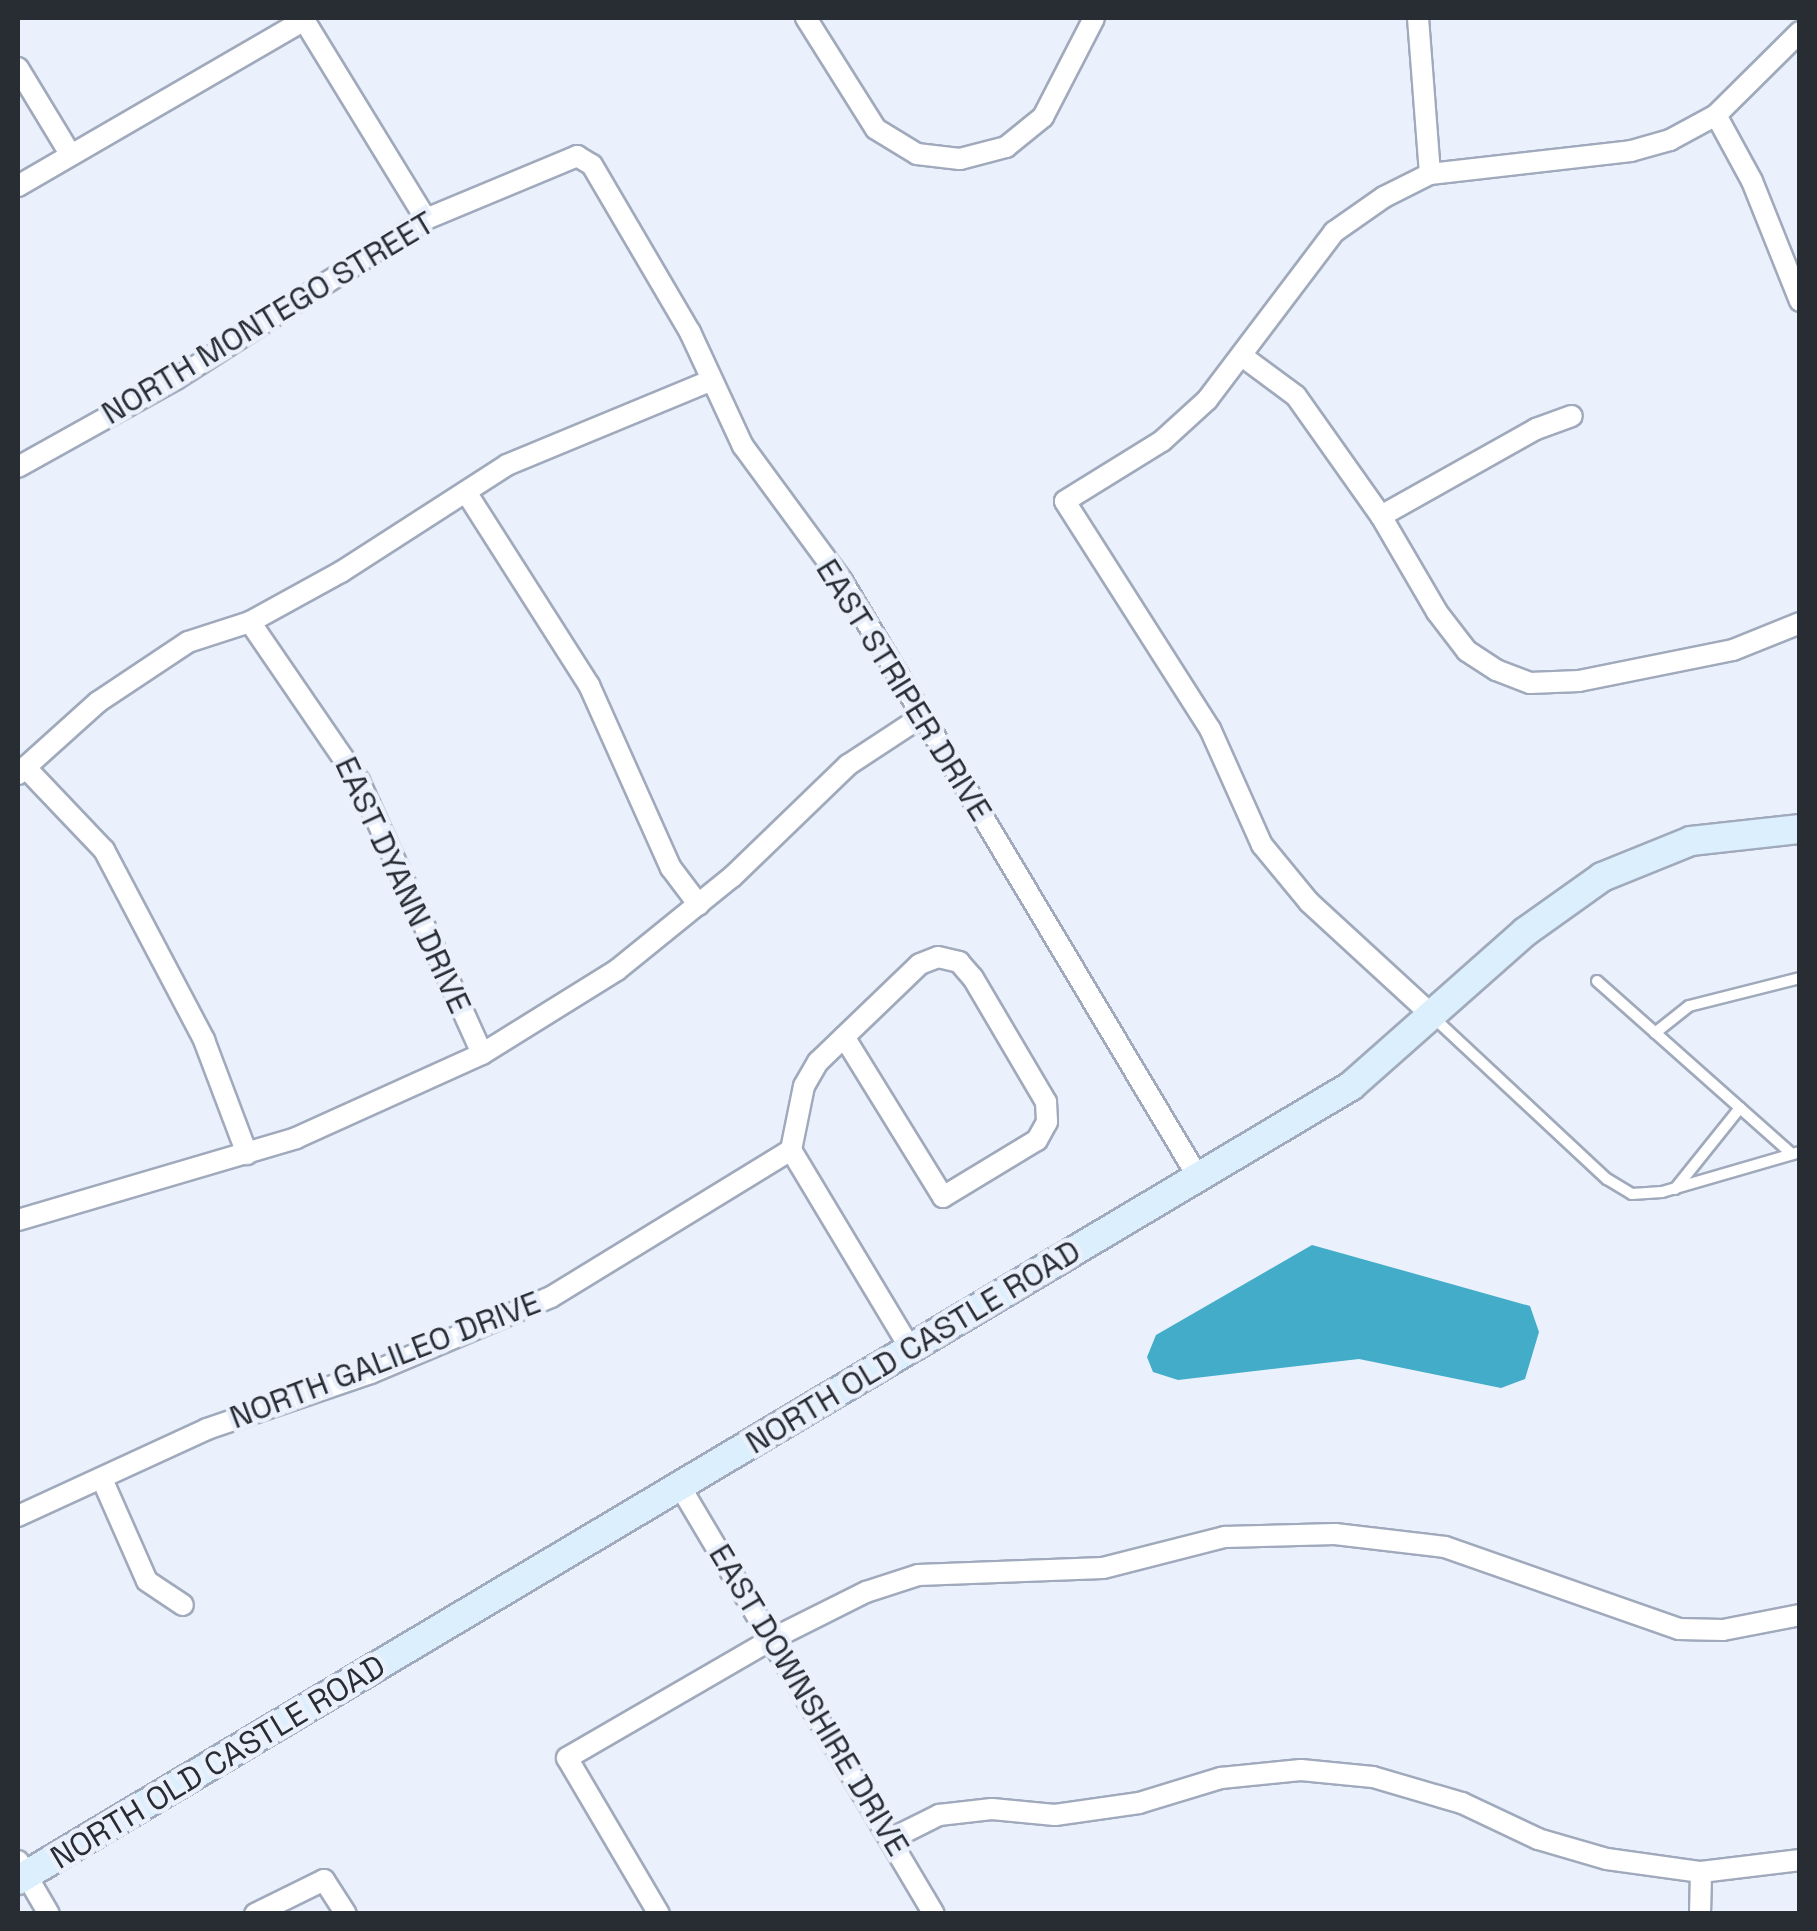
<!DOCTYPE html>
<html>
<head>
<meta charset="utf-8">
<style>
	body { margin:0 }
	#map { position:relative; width:1817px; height:1931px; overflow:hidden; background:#eaf1fc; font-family:"Space Grotesk",sans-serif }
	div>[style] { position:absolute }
	.water>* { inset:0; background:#42acc9 }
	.roads { filter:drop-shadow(2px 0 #a0aabc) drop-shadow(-2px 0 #a0aabc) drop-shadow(0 2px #a0aabc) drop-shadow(0 -2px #a0aabc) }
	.lane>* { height:10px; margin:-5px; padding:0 5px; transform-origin:5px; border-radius:5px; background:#fff }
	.street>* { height:20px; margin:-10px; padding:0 10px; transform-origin:10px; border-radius:10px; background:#fff }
	.secondary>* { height:28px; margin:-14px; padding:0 14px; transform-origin:14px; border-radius:14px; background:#dceffc }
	span { translate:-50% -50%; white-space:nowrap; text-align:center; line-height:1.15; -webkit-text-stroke:9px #eaf1fc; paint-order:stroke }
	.street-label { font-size:32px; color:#282c33 }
	.frame { position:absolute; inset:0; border:20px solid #282c33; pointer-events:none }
</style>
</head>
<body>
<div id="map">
	<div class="water">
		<i style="clip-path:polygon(1312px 1245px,1530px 1306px,1539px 1332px,1525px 1379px,1501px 1388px,1359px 1359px,1178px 1380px,1153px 1372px,1147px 1357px,1156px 1335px)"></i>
	</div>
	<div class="roads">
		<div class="lane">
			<i style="left:1597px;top:981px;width:261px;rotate:41.6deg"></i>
			<i style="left:1433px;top:1017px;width:238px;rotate:43deg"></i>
			<i style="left:1607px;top:1179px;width:29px;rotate:31deg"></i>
			<i style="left:1632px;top:1194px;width:30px;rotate:-4deg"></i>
			<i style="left:1662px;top:1192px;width:144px;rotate:-16.2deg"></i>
			<i style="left:1655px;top:1033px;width:43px;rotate:-38.5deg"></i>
			<i style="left:1689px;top:1006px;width:114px;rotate:-14.2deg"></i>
			<i style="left:1675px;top:1189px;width:104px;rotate:-51.3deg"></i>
		</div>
		<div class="street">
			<i style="left:806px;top:18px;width:131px;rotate:57.8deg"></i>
			<i style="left:876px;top:129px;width:48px;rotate:31.4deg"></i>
			<i style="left:917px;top:154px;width:43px;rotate:6.6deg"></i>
			<i style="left:960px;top:159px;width:48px;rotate:-14.6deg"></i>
			<i style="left:1006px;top:147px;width:48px;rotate:-39deg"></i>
			<i style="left:1043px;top:117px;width:111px;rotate:-62.7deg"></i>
			<i style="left:1418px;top:18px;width:156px;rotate:85.6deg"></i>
			<i style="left:18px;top:68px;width:100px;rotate:58.8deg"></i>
			<i style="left:1716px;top:115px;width:75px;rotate:61.4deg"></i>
			<i style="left:1752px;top:181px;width:129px;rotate:68.2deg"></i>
			<i style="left:18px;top:186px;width:331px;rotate:-30.1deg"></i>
			<i style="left:304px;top:20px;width:233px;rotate:58.5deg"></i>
			<i style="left:1242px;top:356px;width:67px;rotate:36.5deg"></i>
			<i style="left:1296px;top:396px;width:147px;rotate:54.7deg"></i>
			<i style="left:1381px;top:516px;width:111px;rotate:59.7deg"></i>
			<i style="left:1437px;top:612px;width:49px;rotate:52.4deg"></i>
			<i style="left:1467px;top:651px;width:35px;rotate:33deg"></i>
			<i style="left:1496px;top:670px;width:36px;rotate:21deg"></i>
			<i style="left:1530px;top:683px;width:49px;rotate:-2.3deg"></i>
			<i style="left:1579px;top:681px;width:157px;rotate:-11.4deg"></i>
			<i style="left:1733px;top:650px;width:72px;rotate:-21.9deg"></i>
			<i style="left:18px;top:467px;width:181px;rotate:-29.1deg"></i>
			<i style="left:176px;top:379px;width:297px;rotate:-32.6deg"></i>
			<i style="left:426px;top:219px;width:164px;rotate:-22.6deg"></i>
			<i style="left:577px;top:156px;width:17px;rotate:31deg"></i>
			<i style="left:592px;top:165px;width:194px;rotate:59.6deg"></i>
			<i style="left:690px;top:332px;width:126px;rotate:65.1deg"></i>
			<i style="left:743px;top:446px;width:167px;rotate:53.7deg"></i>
			<i style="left:842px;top:581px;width:694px;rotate:59.15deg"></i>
			<i style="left:466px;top:492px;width:229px;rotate:57.5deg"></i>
			<i style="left:589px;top:685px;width:201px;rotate:65.9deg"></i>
			<i style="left:671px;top:868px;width:46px;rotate:52.9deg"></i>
			<i style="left:1381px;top:516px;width:178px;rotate:-29.3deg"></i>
			<i style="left:1536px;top:429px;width:38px;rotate:-20deg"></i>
			<i style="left:250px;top:622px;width:193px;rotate:55.6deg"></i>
			<i style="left:359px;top:781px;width:299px;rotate:65.7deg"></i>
			<i style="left:25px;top:767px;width:115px;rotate:46.4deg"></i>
			<i style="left:104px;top:850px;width:215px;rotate:62.2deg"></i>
			<i style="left:204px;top:1040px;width:122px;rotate:69.3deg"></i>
			<i style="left:18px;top:774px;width:108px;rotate:-42deg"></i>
			<i style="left:98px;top:702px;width:108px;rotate:-33.7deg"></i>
			<i style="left:188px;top:642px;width:65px;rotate:-17.9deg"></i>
			<i style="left:250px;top:622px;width:104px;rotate:-28.8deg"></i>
			<i style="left:341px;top:572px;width:197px;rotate:-32.8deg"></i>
			<i style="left:507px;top:465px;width:220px;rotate:-22.5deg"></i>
			<i style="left:1433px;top:1016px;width:168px;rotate:-137.4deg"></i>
			<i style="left:1309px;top:902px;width:74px;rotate:-129.5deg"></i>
			<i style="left:1262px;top:845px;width:127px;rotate:-114.1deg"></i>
			<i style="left:1210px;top:729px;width:270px;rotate:-122.5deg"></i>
			<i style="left:1065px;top:501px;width:114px;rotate:-31.7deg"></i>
			<i style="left:1162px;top:441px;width:61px;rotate:-42.3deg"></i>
			<i style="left:1207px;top:400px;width:211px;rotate:-52.9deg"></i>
			<i style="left:1334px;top:232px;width:61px;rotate:-35deg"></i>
			<i style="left:1384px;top:197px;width:51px;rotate:-26.6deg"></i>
			<i style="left:1430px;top:174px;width:202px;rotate:-6.5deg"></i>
			<i style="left:1631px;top:151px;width:41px;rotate:-15.8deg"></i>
			<i style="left:1670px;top:140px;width:52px;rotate:-28.5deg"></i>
			<i style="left:1716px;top:115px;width:118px;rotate:-44.7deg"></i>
			<i style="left:791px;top:1150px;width:65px;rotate:-78.5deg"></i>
			<i style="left:804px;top:1086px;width:28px;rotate:-60deg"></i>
			<i style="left:818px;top:1062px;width:141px;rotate:-43.9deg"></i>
			<i style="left:920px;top:964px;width:19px;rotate:-21deg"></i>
			<i style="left:938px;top:957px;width:22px;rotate:13deg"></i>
			<i style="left:959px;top:962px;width:21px;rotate:49deg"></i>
			<i style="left:973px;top:978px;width:144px;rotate:59.5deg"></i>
			<i style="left:1046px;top:1102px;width:20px;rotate:87deg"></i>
			<i style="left:1047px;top:1122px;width:21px;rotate:119deg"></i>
			<i style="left:1037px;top:1140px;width:110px;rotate:148.8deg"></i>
			<i style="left:943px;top:1197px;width:188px;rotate:-121.7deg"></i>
			<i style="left:791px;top:1150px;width:229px;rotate:59deg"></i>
			<i style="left:18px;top:1220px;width:290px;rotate:-16.4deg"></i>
			<i style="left:296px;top:1138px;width:204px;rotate:-24.3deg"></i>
			<i style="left:482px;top:1054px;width:159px;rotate:-31.9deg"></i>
			<i style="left:617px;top:970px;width:148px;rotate:-39deg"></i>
			<i style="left:732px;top:877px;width:161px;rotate:-44deg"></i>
			<i style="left:848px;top:765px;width:87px;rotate:-33.3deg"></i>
			<i style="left:102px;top:1479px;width:111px;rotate:66.2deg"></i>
			<i style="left:147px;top:1581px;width:43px;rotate:33.7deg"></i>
			<i style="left:681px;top:1488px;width:495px;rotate:59.3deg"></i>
			<i style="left:18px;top:1516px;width:208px;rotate:-24.7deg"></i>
			<i style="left:207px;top:1429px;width:173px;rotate:-18.9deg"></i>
			<i style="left:371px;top:1373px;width:195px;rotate:-22.9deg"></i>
			<i style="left:551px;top:1297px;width:281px;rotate:-31.5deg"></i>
			<i style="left:891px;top:1839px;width:54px;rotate:-26.6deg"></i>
			<i style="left:939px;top:1815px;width:53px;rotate:-6.5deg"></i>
			<i style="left:992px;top:1809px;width:63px;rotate:5.4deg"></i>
			<i style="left:1055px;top:1815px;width:85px;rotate:-8.1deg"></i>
			<i style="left:1139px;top:1803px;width:86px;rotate:-17deg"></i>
			<i style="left:1221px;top:1778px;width:80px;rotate:-5.7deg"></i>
			<i style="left:1301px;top:1770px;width:72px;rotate:5.6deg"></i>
			<i style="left:1373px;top:1777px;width:93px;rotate:16.3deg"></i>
			<i style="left:1462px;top:1803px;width:84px;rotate:25.3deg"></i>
			<i style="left:1538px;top:1839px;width:72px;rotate:16.2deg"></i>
			<i style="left:1607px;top:1859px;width:95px;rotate:7.9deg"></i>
			<i style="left:1701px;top:1872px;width:100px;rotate:-6.9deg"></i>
			<i style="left:18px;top:1861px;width:61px;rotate:59.7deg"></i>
			<i style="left:255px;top:1914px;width:77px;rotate:-26.2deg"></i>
			<i style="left:324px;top:1880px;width:40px;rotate:57.1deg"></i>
			<i style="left:659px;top:1914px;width:181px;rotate:-120.5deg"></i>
			<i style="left:567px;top:1758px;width:239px;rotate:-30.1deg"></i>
			<i style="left:774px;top:1638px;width:103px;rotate:-26.6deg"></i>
			<i style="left:866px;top:1592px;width:55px;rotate:-18.1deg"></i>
			<i style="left:918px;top:1575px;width:185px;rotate:-2.2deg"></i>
			<i style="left:1103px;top:1568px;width:126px;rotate:-14.3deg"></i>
			<i style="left:1225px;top:1537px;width:110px;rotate:-1.6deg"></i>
			<i style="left:1335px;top:1534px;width:111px;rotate:6.7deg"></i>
			<i style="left:1445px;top:1547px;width:248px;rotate:19.3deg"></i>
			<i style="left:1679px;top:1629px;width:44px;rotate:1.3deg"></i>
			<i style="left:1723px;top:1630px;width:78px;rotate:-11deg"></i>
			<i style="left:1700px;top:1914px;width:42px;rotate:-88.6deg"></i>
		</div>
		<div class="secondary">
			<i style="left:18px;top:1880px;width:1552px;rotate:-30.78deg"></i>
			<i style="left:1351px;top:1086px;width:232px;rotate:-41.5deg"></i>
			<i style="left:1525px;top:932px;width:95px;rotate:-35.5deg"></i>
			<i style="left:1602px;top:877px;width:96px;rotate:-22deg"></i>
			<i style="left:1691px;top:841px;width:110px;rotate:-6.3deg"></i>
		</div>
	</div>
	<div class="street-label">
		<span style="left:268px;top:318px;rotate:-31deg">NORTH MONTEGO STREET</span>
		<span style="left:904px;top:690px;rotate:58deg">EAST STRIPER DRIVE</span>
		<span style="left:403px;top:885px;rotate:65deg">EAST DYANN DRIVE</span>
		<span style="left:913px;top:1347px;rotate:-31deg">NORTH OLD CASTLE ROAD</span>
		<span style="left:385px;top:1360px;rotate:-21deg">NORTH GALILEO DRIVE</span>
		<span style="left:809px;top:1700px;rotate:59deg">EAST DOWNSHIRE DRIVE</span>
		<span style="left:218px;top:1762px;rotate:-31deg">NORTH OLD CASTLE ROAD</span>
	</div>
	<div class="frame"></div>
</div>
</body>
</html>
